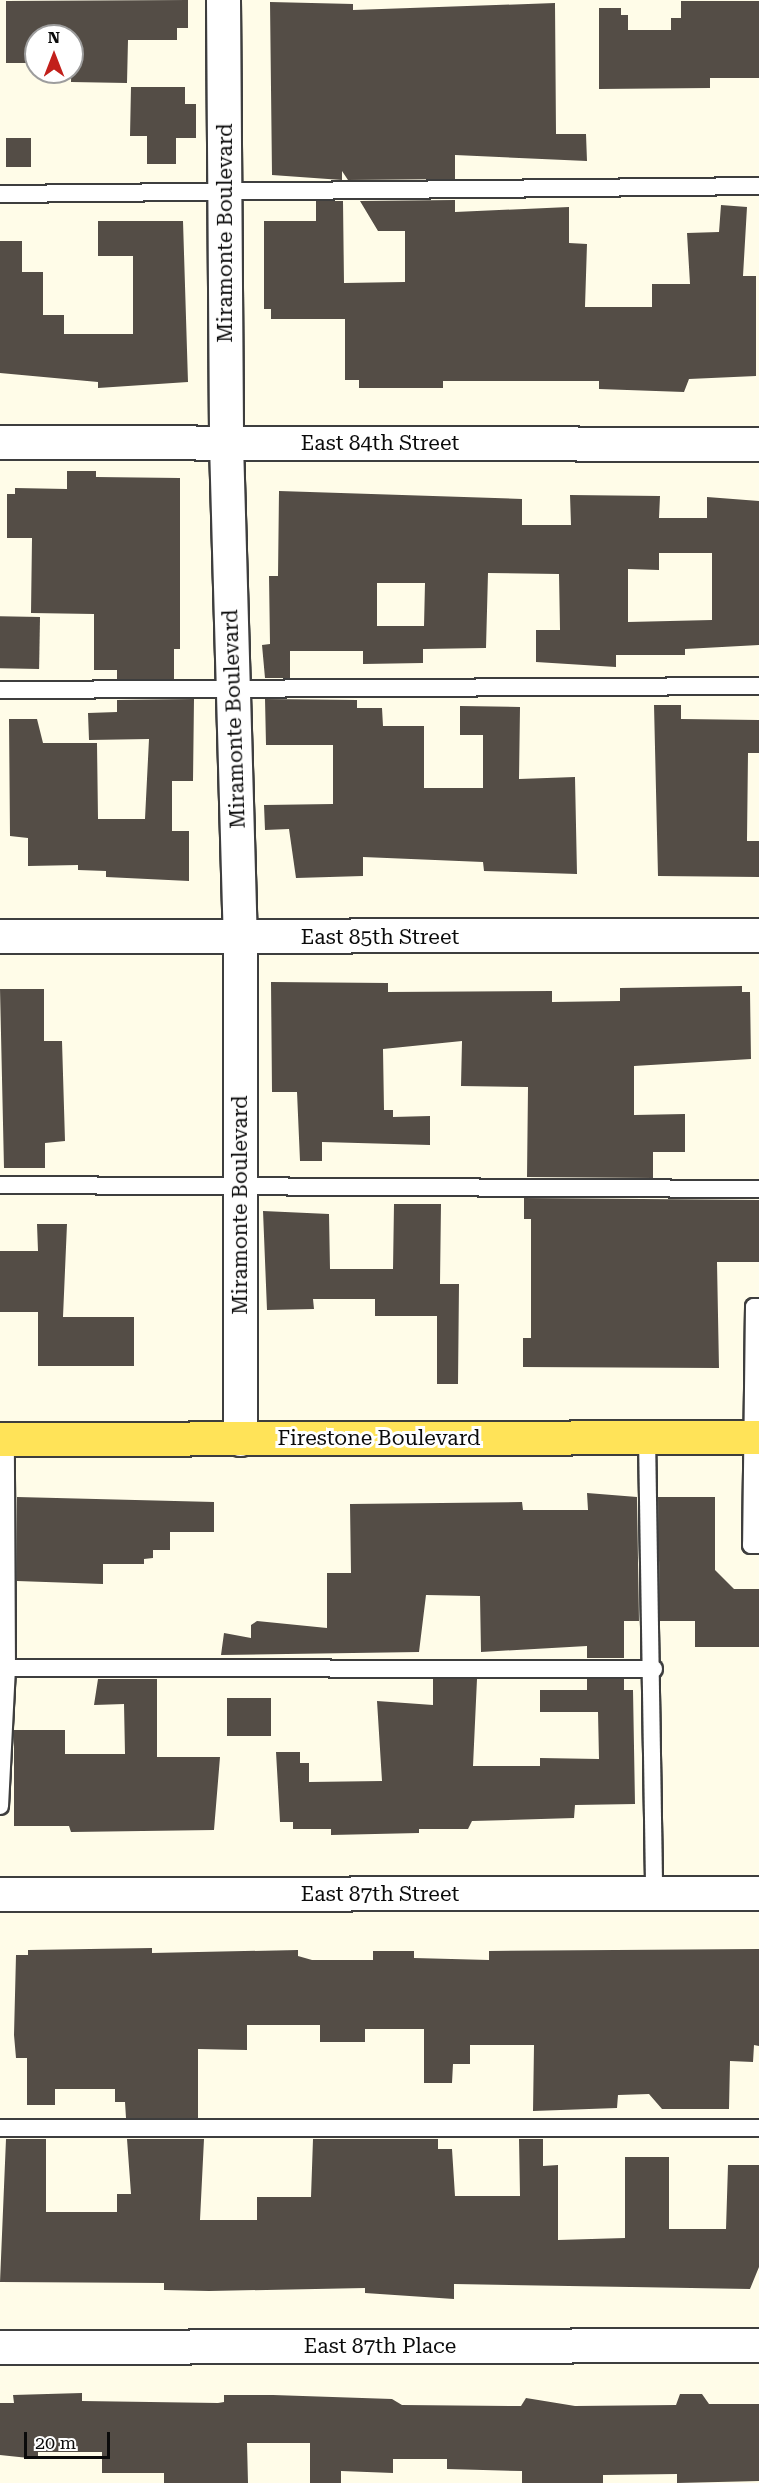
<!DOCTYPE html>
<html>
<head>
<meta charset="utf-8">
<style>
	body { margin:0 }
	#map { position:relative; width:759px; height:2483px; overflow:hidden; background:#fffce8; font-family:"Roboto Serif",serif }
	div>[style] { position:absolute }
	.building>* { inset:0; background:#544d46; transform-origin:0 0 }
	.roads { filter:drop-shadow(2px 0 #3e3e3e) drop-shadow(-2px 0 #3e3e3e) drop-shadow(0 2px #3e3e3e) drop-shadow(0 -2px #3e3e3e) }
	.lane>* { height:16px; margin:-8px; padding:0 8px; transform-origin:8px; border-radius:8px; background:#fff }
	.street>* { height:33px; margin:-16.5px; padding:0 16.5px; transform-origin:16.5px; border-radius:16.5px; background:#fff }
	.primary>* { height:33px; margin:-16.5px; padding:0 16.5px; transform-origin:16.5px; border-radius:16.5px; background:#ffe358 }
	span { translate:-50% -50%; white-space:nowrap; text-align:center; line-height:1.15; -webkit-text-stroke:6px #fff; paint-order:stroke }
	.street-label { font-size:21px; color:#0b0b0b }
	.north { position:absolute; left:24px; top:24px; width:60px; height:60px; box-sizing:border-box; background:#fff; border:2px solid #9d9d9d; border-radius:50%; rotate:0deg; font-size:16px; font-weight:700; line-height:24px; text-align:center; color:#0b0b0b }
	.north::after { content:''; display:block; margin:auto; width:21px; height:27px; background:#c2201b; clip-path:polygon(50% 0,100% 100%,50% 72%,0 100%) }
	.scale { position:absolute; left:24px; top:2432px; width:86px; height:27px; box-sizing:border-box; border:3px solid #0b0b0b; border-top:0; padding-left:8px; font-size:18px; line-height:21px; white-space:nowrap; color:#0b0b0b; -webkit-text-stroke:4px #fff; paint-order:stroke }
</style>
</head>
<body>
<div id="map">
	<div class="building">
		<i style="clip-path:polygon(188px 0,188px 28px,177px 28px,177px 40px,128px 40px,127px 83px,71px 82px,72px 36px,36px 36px,36px 63px,6px 63px,6px 1px)"></i>
		<i style="clip-path:polygon(681px 1px,759px 1px,759px 78px,710px 78px,710px 88px,599px 89px,599px 8px,621px 8px,621px 15px,628px 15px,628px 30px,671px 30px,671px 18px,681px 18px)"></i>
		<i style="clip-path:polygon(270px 2px,353px 4px,353px 10px,555px 3px,556px 134px,586px 134px,587px 161px,455px 155px,455px 179px,348px 180px,342px 171px,342px 180px,272px 175px)"></i>
		<i style="clip-path:polygon(131px 87px,185px 87px,185px 104px,196px 104px,196px 138px,176px 138px,176px 164px,147px 164px,147px 136px,130px 136px)"></i>
		<i style="left:6px;top:138px;width:25px;height:29px"></i>
		<i style="clip-path:polygon(455px 200px,455px 212px,569px 207px,569px 243px,587px 244px,585px 307px,652px 307px,652px 284px,690px 284px,687px 233px,719px 232px,721px 205px,747px 207px,743px 276px,756px 276px,756px 376px,689px 379px,684px 392px,599px 389px,599px 381px,443px 381px,443px 388px,359px 388px,359px 380px,345px 380px,345px 319px,271px 319px,271px 309px,264px 309px,264px 221px,316px 221px,316px 201px,343px 201px,344px 283px,405px 282px,405px 231px,378px 231px,360px 201px)"></i>
		<i style="clip-path:polygon(98px 221px,183px 221px,188px 382px,98px 388px,98px 382px,0 373px,0 241px,22px 241px,22px 272px,43px 272px,43px 315px,64px 315px,64px 334px,133px 334px,133px 256px,98px 256px)"></i>
		<i style="clip-path:polygon(67px 471px,96px 471px,96px 477px,180px 478px,180px 649px,174px 649px,174px 679px,117px 679px,117px 670px,94px 670px,94px 614px,31px 613px,32px 538px,7px 538px,7px 494px,15px 494px,15px 488px,67px 489px)"></i>
		<i style="clip-path:polygon(evenodd,279px 491px,522px 499px,522px 525px,571px 525px,570px 495px,660px 496px,659px 518px,707px 518px,707px 497px,759px 501px,759px 645px,685px 649px,685px 655px,616px 655px,616px 667px,536px 662px,536px 630px,560px 630px,559px 574px,488px 573px,486px 648px,423px 649px,423px 663px,363px 664px,363px 651px,290px 651px,290px 678px,265px 678px,262px 645px,270px 644px,269px 576px,278px 576px,279px 491px,659px 553px,712px 553px,712px 620px,628px 622px,628px 569px,659px 570px,659px 553px,279px 491px,377px 583px,425px 583px,424px 626px,377px 626px,377px 583px)"></i>
		<i style="left:40px;top:617px;width:52px;height:40px;rotate:91deg"></i>
		<i style="clip-path:polygon(194px 699px,193px 781px,172px 781px,172px 831px,189px 831px,189px 881px,106px 877px,106px 871px,78px 870px,78px 865px,28px 866px,28px 838px,10px 836px,9px 719px,37px 719px,43px 743px,97px 743px,98px 819px,145px 819px,149px 739px,89px 740px,88px 713px,117px 712px,117px 700px)"></i>
		<i style="clip-path:polygon(265px 699px,357px 700px,357px 708px,382px 708px,383px 726px,424px 726px,424px 788px,483px 788px,483px 735px,460px 735px,460px 706px,520px 707px,519px 779px,575px 777px,577px 874px,484px 871px,483px 862px,363px 857px,363px 876px,296px 878px,289px 829px,265px 830px,264px 805px,333px 804px,333px 745px,266px 745px)"></i>
		<i style="clip-path:polygon(654px 705px,681px 705px,681px 719px,759px 720px,759px 753px,748px 753px,747px 841px,759px 841px,759px 877px,658px 876px)"></i>
		<i style="clip-path:polygon(271px 982px,388px 983px,388px 992px,552px 991px,552px 1002px,620px 1001px,620px 988px,742px 986px,742px 992px,750px 992px,751px 1059px,634px 1066px,634px 1115px,685px 1114px,685px 1152px,653px 1152px,653px 1178px,527px 1177px,528px 1087px,461px 1086px,462px 1041px,383px 1049px,384px 1110px,393px 1110px,393px 1117px,430px 1116px,430px 1145px,322px 1142px,322px 1161px,300px 1161px,297px 1092px,272px 1092px)"></i>
		<i style="clip-path:polygon(0 989px,44px 989px,44px 1041px,62px 1041px,65px 1141px,45px 1143px,45px 1168px,4px 1168px)"></i>
		<i style="clip-path:polygon(524px 1198px,759px 1200px,759px 1262px,717px 1262px,719px 1368px,523px 1367px,523px 1338px,531px 1338px,531px 1219px,524px 1219px)"></i>
		<i style="clip-path:polygon(394px 1204px,441px 1204px,440px 1284px,459px 1284px,458px 1384px,437px 1384px,437px 1316px,375px 1316px,375px 1299px,313px 1299px,314px 1309px,267px 1310px,263px 1211px,329px 1214px,330px 1269px,393px 1269px)"></i>
		<i style="clip-path:polygon(37px 1224px,67px 1224px,63px 1317px,134px 1317px,134px 1366px,38px 1366px,38px 1312px,0 1312px,0 1251px,38px 1251px)"></i>
		<i style="clip-path:polygon(587px 1493px,637px 1497px,639px 1621px,624px 1621px,624px 1658px,587px 1658px,587px 1646px,481px 1652px,480px 1596px,426px 1595px,419px 1652px,221px 1655px,224px 1633px,251px 1638px,251px 1625px,257px 1621px,327px 1628px,327px 1573px,351px 1573px,350px 1504px,522px 1502px,523px 1510px,588px 1510px)"></i>
		<i style="clip-path:polygon(17px 1497px,214px 1502px,214px 1532px,170px 1532px,170px 1550px,153px 1550px,153px 1558px,144px 1559px,144px 1564px,103px 1564px,103px 1584px,17px 1581px)"></i>
		<i style="clip-path:polygon(658px 1497px,715px 1497px,715px 1570px,734px 1589px,759px 1589px,759px 1647px,695px 1647px,695px 1621px,660px 1621px)"></i>
		<i style="clip-path:polygon(98px 1679px,157px 1679px,157px 1757px,220px 1757px,214px 1830px,71px 1832px,69px 1826px,14px 1826px,14px 1730px,65px 1730px,65px 1754px,125px 1754px,124px 1704px,94px 1705px)"></i>
		<i style="clip-path:polygon(433px 1679px,477px 1679px,473px 1766px,540px 1766px,540px 1758px,599px 1759px,598px 1712px,540px 1712px,540px 1690px,587px 1690px,587px 1679px,624px 1679px,624px 1690px,633px 1690px,635px 1804px,575px 1805px,574px 1818px,472px 1821px,468px 1829px,419px 1829px,419px 1833px,331px 1835px,331px 1829px,293px 1829px,293px 1822px,280px 1822px,276px 1752px,300px 1752px,300px 1763px,309px 1763px,309px 1782px,382px 1781px,377px 1701px,433px 1705px)"></i>
		<i style="left:227px;top:1698px;width:44px;height:38px"></i>
		<i style="clip-path:polygon(152px 1948px,152px 1953px,298px 1950px,298px 1956px,312px 1960px,373px 1960px,373px 1951px,414px 1951px,414px 1958px,489px 1960px,489px 1951px,759px 1949px,759px 2046px,754px 2045px,753px 2062px,730px 2061px,729px 2109px,662px 2109px,649px 2094px,618px 2095px,617px 2108px,533px 2111px,534px 2045px,470px 2045px,470px 2064px,453px 2064px,452px 2083px,424px 2083px,424px 2029px,365px 2029px,365px 2042px,320px 2042px,320px 2025px,247px 2025px,247px 2050px,198px 2049px,198px 2118px,126px 2118px,125px 2102px,115px 2102px,115px 2089px,55px 2089px,55px 2105px,27px 2105px,27px 2058px,16px 2058px,14px 2035px,16px 1955px,28px 1955px,28px 1950px)"></i>
		<i style="clip-path:polygon(6px 2139px,46px 2139px,46px 2212px,117px 2212px,117px 2194px,131px 2194px,127px 2139px,204px 2139px,200px 2220px,257px 2220px,257px 2197px,311px 2197px,313px 2139px,438px 2139px,438px 2149px,452px 2149px,455px 2196px,520px 2196px,519px 2139px,543px 2139px,543px 2166px,558px 2165px,558px 2240px,625px 2238px,625px 2157px,669px 2157px,669px 2229px,726px 2229px,728px 2165px,759px 2165px,759px 2267px,750px 2289px,454px 2284px,454px 2299px,365px 2293px,365px 2288px,209px 2291px,164px 2290px,164px 2283px,0 2282px)"></i>
		<i style="clip-path:polygon(82px 2393px,82px 2401px,218px 2403px,224px 2402px,224px 2395px,273px 2395px,392px 2399px,402px 2405px,521px 2406px,526px 2398px,575px 2406px,676px 2405px,680px 2394px,702px 2394px,709px 2404px,759px 2404px,759px 2481px,677px 2483px,677px 2474px,603px 2475px,603px 2483px,522px 2483px,522px 2471px,447px 2469px,447px 2459px,393px 2459px,393px 2473px,341px 2471px,341px 2483px,310px 2483px,310px 2443px,247px 2443px,248px 2483px,164px 2483px,164px 2473px,102px 2473px,102px 2452px,38px 2452px,38px 2459px,0 2455px,0 2403px,14px 2403px,13px 2395px)"></i>
	</div>
	<div class="roads">
		<div class="lane">
			<i style="left:0;top:194px;width:759px;rotate:-0.6deg"></i>
			<i style="left:0;top:690px;width:759px;rotate:-0.3deg"></i>
			<i style="left:0;top:1185px;width:759px;rotate:0.3deg"></i>
			<i style="left:759px;top:1307px;width:5px;rotate:180deg"></i>
			<i style="left:754px;top:1307px;width:238px;rotate:90.7deg"></i>
			<i style="left:751px;top:1545px;width:8px"></i>
			<i style="left:647px;top:1436px;width:457px;rotate:89.1deg"></i>
			<i style="left:7px;top:1668px;width:647px;rotate:0.09deg"></i>
			<i style="left:0;top:1806px;width:138px;rotate:-87.1deg"></i>
			<i style="left:7px;top:1668px;width:229px;rotate:-90.3deg"></i>
			<i style="left:0;top:2128px;width:759px"></i>
		</div>
		<div class="street">
			<i style="left:223px;top:0;width:443px;rotate:89.6deg"></i>
			<i style="left:226px;top:443px;width:494px;rotate:88.4deg"></i>
			<i style="left:240px;top:937px;width:502px;rotate:90deg"></i>
			<i style="left:0;top:442px;width:759px;rotate:0.15deg"></i>
			<i style="left:0;top:936px;width:759px;rotate:-0.08deg"></i>
			<i style="left:0;top:1894px;width:759px;rotate:-0.08deg"></i>
			<i style="left:0;top:2347px;width:759px;rotate:-0.15deg"></i>
		</div>
		<div class="primary">
			<i style="left:0;top:1439px;width:759px;rotate:-0.15deg"></i>
		</div>
	</div>
	<div class="street-label">
		<span style="left:225px;top:233px;rotate:-90deg">Miramonte Boulevard</span>
		<span style="left:380px;top:443px">East 84th Street</span>
		<span style="left:234px;top:719px;rotate:-92deg">Miramonte Boulevard</span>
		<span style="left:380px;top:937px">East 85th Street</span>
		<span style="left:240px;top:1205px;rotate:-90deg">Miramonte Boulevard</span>
		<span style="left:379px;top:1438px">Firestone Boulevard</span>
		<span style="left:380px;top:1894px">East 87th Street</span>
		<span style="left:380px;top:2346px">East 87th Place</span>
	</div>
	<div class="north">N</div>
	<div class="scale">20 m</div>
</div>
</body>
</html>
